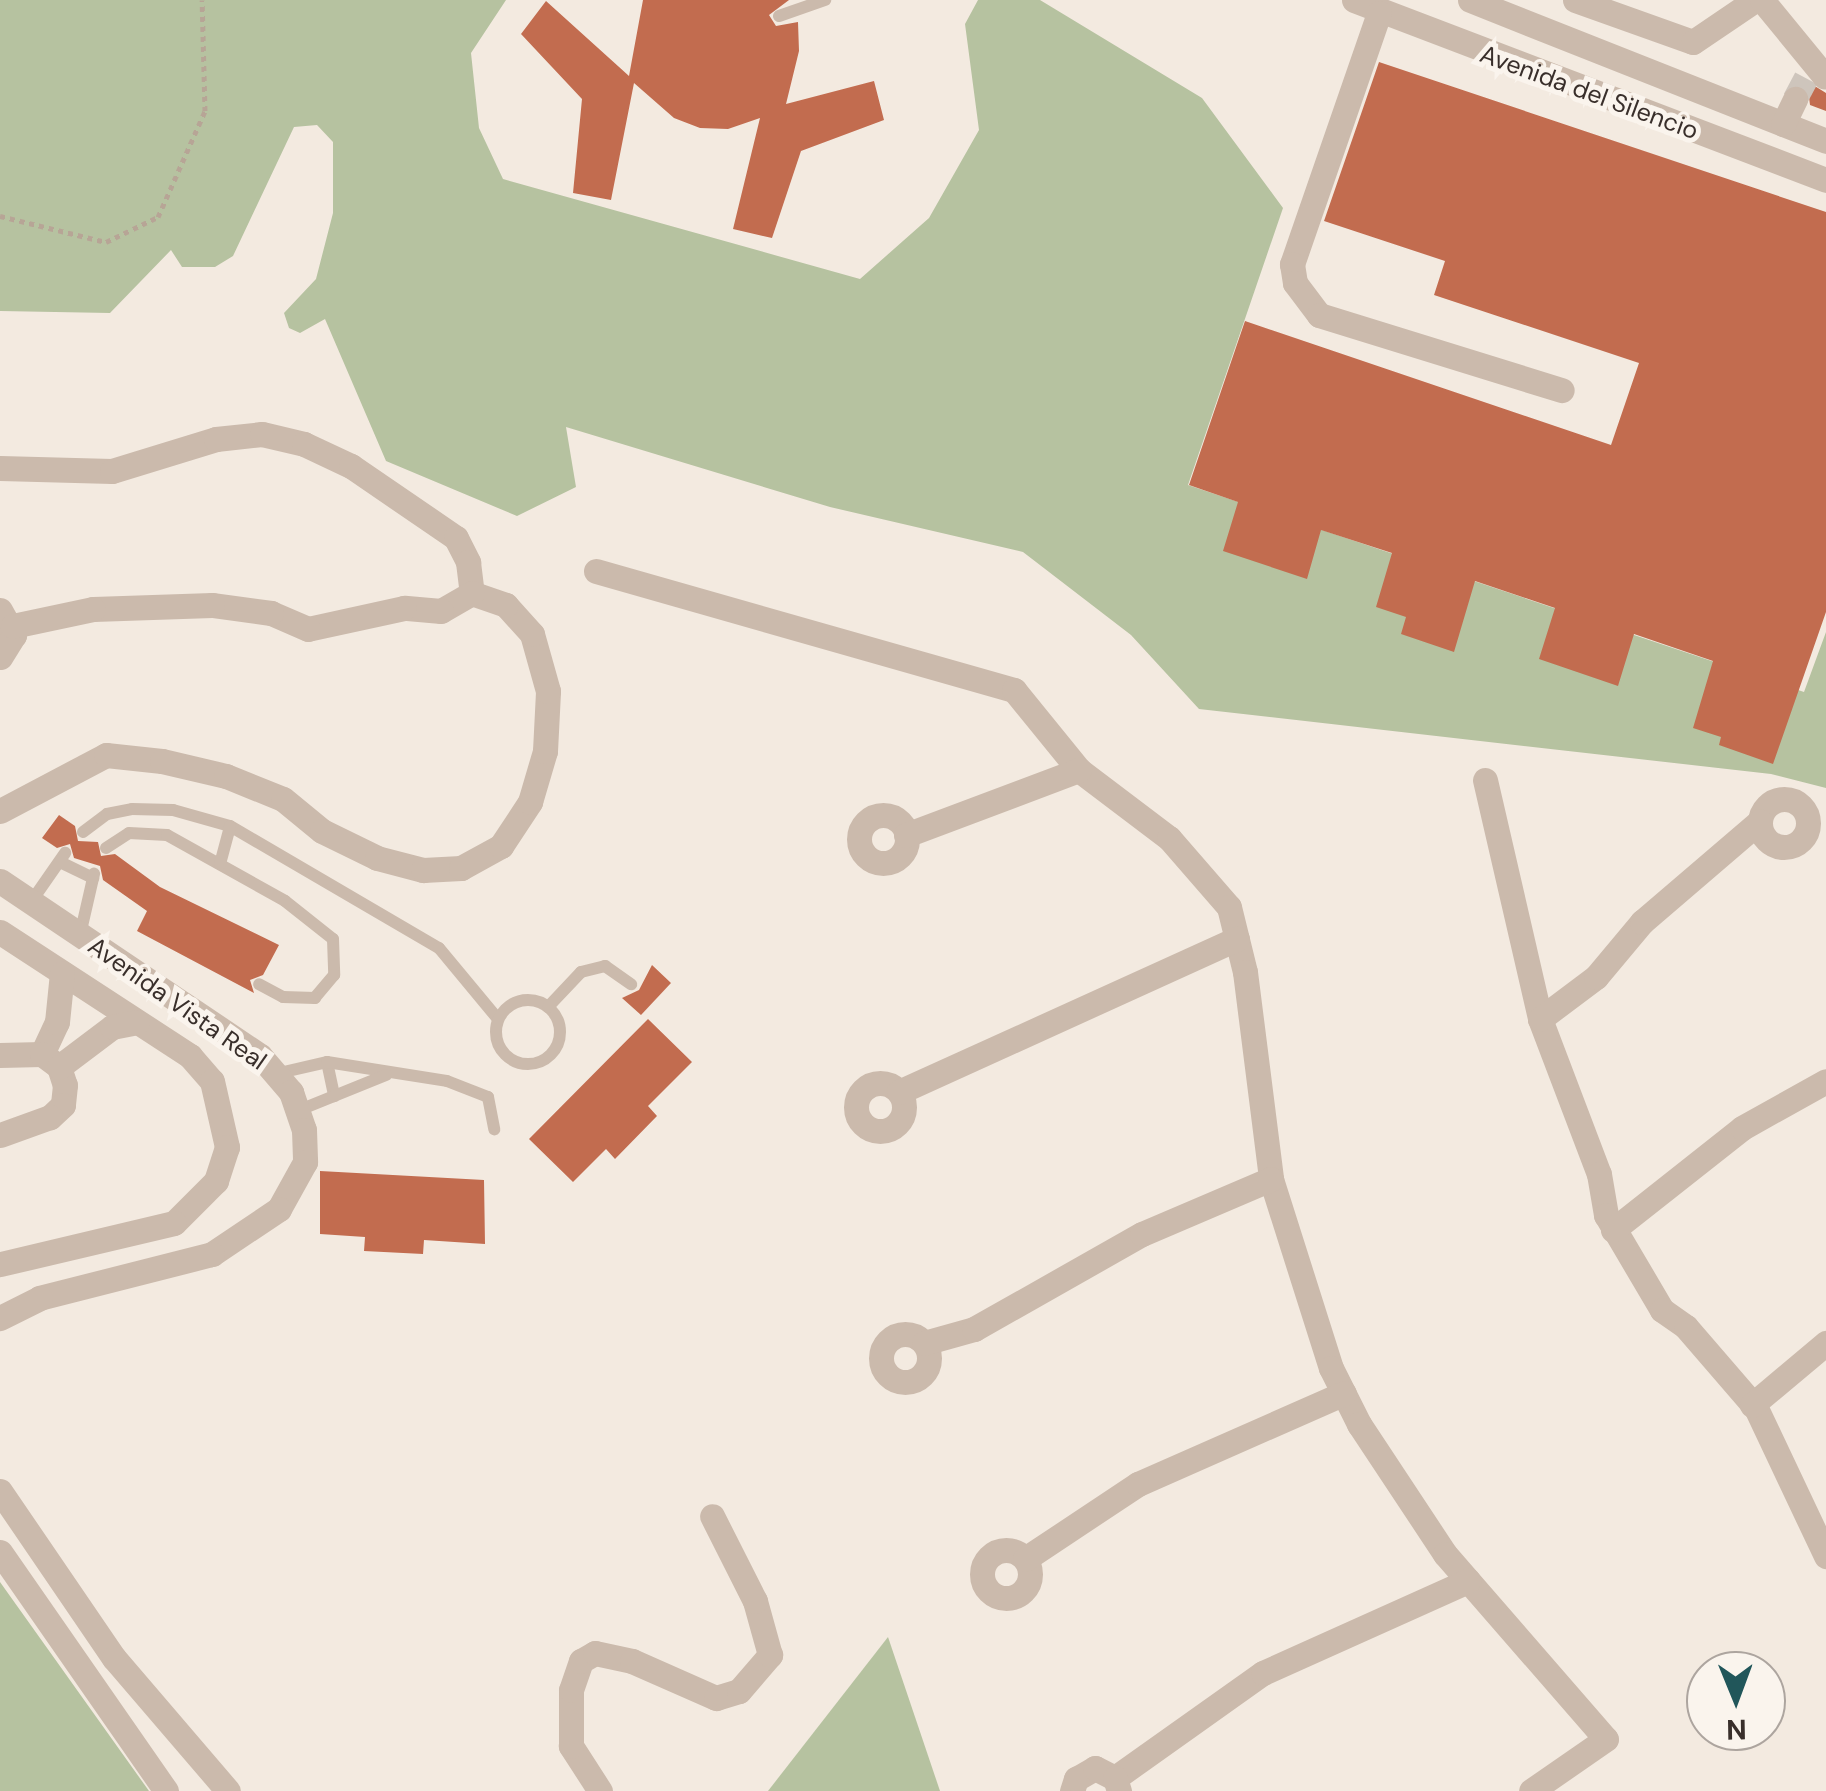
<!DOCTYPE html>
<html>
<head>
<meta charset="utf-8">
<style>
	body { margin:0 }
	#map { position:relative; width:1826px; height:1791px; overflow:hidden; background:#f3eae0; font-family:"DM Sans",sans-serif }
	div>[style] { position:absolute }
	.green>* { inset:0; background:#b6c2a0 }
	.building>* { inset:0; background:#c26c4f }
	.street-tunnel>* { height:25px; margin-top:-12.5px; transform-origin:0; background:repeating-linear-gradient(90deg,#cec5bc 0 25px,transparent 0 37px) }
	.path>* { height:5px; margin-top:-2.5px; transform-origin:0; background:repeating-linear-gradient(90deg,#b7a596 0 5px,transparent 0 10px) }
	.lane>* { height:12px; margin:-6px; padding:0 6px; transform-origin:6px; border-radius:6px; background:#cbbaac }
	.lane>.ring { margin:-6px; padding:0; box-sizing:content-box; background:none; border:12px solid #cbbaac; border-radius:50% }
	.street>* { height:25px; margin:-12.5px; padding:0 12.5px; transform-origin:12.5px; border-radius:12.5px; background:#cbbaac }
	.street>.ring { margin:-12.5px; padding:0; box-sizing:content-box; background:none; border:25px solid #cbbaac; border-radius:50% }
	span { translate:-50% -50%; white-space:nowrap; text-align:center; line-height:1.15; -webkit-text-stroke:10px #faf4ed; paint-order:stroke }
	.street-label { font-size:25px; color:#392f2b }
	.north { position:absolute; left:1686px; top:1651px; width:100px; height:100px; box-sizing:border-box; background:#faf4ed; border:2px solid #ada59f; border-radius:50%; rotate:179deg; font-size:28px; font-weight:700; line-height:40px; text-align:center; color:#392f2b }
	.north::after { content:''; display:block; margin:auto; width:35px; height:45px; background:#21565a; clip-path:polygon(50% 0,100% 100%,50% 72%,0 100%) }
</style>
</head>
<body>
<div id="map">
	<div class="green">
		<i style="clip-path:polygon(0 0,506px 0,471px 53px,479px 128px,503px 179px,860px 279px,929px 218px,979px 130px,965px 24px,978px 0,1040px 0,1202px 98px,1283px 208px,1188px 485px,1804px 692px,1826px 632px,1826px 788px,1771px 774px,1199px 709px,1131px 635px,1023px 552px,830px 507px,566px 427px,576px 487px,517px 516px,386px 461px,325px 319px,300px 333px,289px 328px,284px 313px,316px 279px,333px 213px,333px 142px,317px 125px,294px 127px,233px 256px,215px 267px,182px 267px,171px 250px,110px 313px,0 311px)"></i>
		<i style="clip-path:polygon(0 1582px,144px 1784px,149px 1791px,0 1791px)"></i>
		<i style="clip-path:polygon(888px 1637px,940px 1791px,768px 1791px)"></i>
	</div>
	<div class="building">
		<i style="clip-path:polygon(643px 0,789px 0,769px 15px,776px 26px,798px 22px,799px 51px,786px 104px,874px 81px,884px 120px,801px 151px,772px 238px,733px 229px,760px 118px,728px 129px,700px 128px,674px 118px,634px 83px,611px 200px,573px 193px,582px 99px,521px 34px,546px 1px,629px 76px)"></i>
		<i style="clip-path:polygon(1379px 62px,1826px 212px,1826px 612px,1773px 764px,1719px 745px,1721px 737px,1693px 728px,1713px 661px,1634px 634px,1618px 686px,1539px 659px,1555px 608px,1475px 581px,1454px 652px,1401px 634px,1406px 617px,1376px 607px,1392px 553px,1321px 530px,1307px 579px,1223px 551px,1238px 502px,1189px 485px,1245px 321px,1611px 445px,1639px 363px,1434px 295px,1445px 261px,1324px 221px)"></i>
		<i style="clip-path:polygon(1797px 75px,1826px 93px,1826px 111px,1810px 105px,1808px 89px,1794px 83px)"></i>
		<i style="clip-path:polygon(59px 815px,75px 826px,78px 841px,98px 842px,101px 856px,115px 854px,160px 887px,279px 945px,263px 975px,250px 980px,254px 993px,137px 931px,147px 911px,103px 880px,100px 866px,74px 858px,70px 844px,57px 848px,42px 838px)"></i>
		<i style="clip-path:polygon(652px 965px,671px 983px,641px 1015px,622px 998px,639px 990px)"></i>
		<i style="clip-path:polygon(648px 1019px,692px 1062px,648px 1106px,657px 1116px,615px 1159px,606px 1149px,573px 1182px,529px 1139px)"></i>
		<i style="clip-path:polygon(320px 1171px,484px 1180px,485px 1244px,424px 1240px,423px 1254px,364px 1251px,365px 1237px,320px 1234px)"></i>
	</div>
	<div class="street-tunnel">
		<i style="left:1795px;top:99px;width:24px;rotate:-62deg"></i>
	</div>
	<div class="path">
		<i style="left:0;top:216px;width:109px;rotate:13.8deg"></i>
		<i style="left:106px;top:242px;width:58px;rotate:-25.7deg"></i>
		<i style="left:158px;top:217px;width:116px;rotate:-66.1deg"></i>
		<i style="left:205px;top:111px;width:111px;rotate:-91.5deg"></i>
	</div>
	<div class="lane">
		<i style="left:779px;top:16px;width:49px;rotate:-19.2deg"></i>
		<i style="left:83px;top:832px;width:30px;rotate:-37deg"></i>
		<i style="left:107px;top:814px;width:25px;rotate:-11deg"></i>
		<i style="left:132px;top:809px;width:41px;rotate:1.4deg"></i>
		<i style="left:173px;top:810px;width:59px;rotate:15.7deg"></i>
		<i style="left:230px;top:826px;width:242px;rotate:30.3deg"></i>
		<i style="left:439px;top:948px;width:92px;rotate:50.3deg"></i>
		<i style="left:106px;top:848px;width:27px;rotate:-33deg"></i>
		<i style="left:129px;top:833px;width:38px;rotate:3deg"></i>
		<i style="left:167px;top:835px;width:135px;rotate:29.2deg"></i>
		<i style="left:285px;top:901px;width:61px;rotate:38.4deg"></i>
		<i style="left:333px;top:939px;width:36px;rotate:88deg"></i>
		<i style="left:334px;top:975px;width:30px;rotate:130deg"></i>
		<i style="left:315px;top:998px;width:32px;rotate:-178deg"></i>
		<i style="left:283px;top:997px;width:27px;rotate:-152deg"></i>
		<i style="left:60px;top:862px;width:37px;rotate:26deg"></i>
		<i style="left:220px;top:864px;width:39px;rotate:-75deg"></i>
		<i style="left:31px;top:902px;width:60px;rotate:-55.2deg"></i>
		<i style="left:80px;top:935px;width:63px;rotate:-77.1deg"></i>
		<i class="ring" style="left:496px;top:1000px;width:52px;height:52px"></i>
		<i style="left:548px;top:1007px;width:48px;rotate:-46.7deg"></i>
		<i style="left:581px;top:972px;width:25px;rotate:-14deg"></i>
		<i style="left:605px;top:966px;width:32px;rotate:35deg"></i>
		<i style="left:327px;top:1062px;width:35px;rotate:78deg"></i>
		<i style="left:275px;top:1074px;width:53px;rotate:-13deg"></i>
		<i style="left:327px;top:1062px;width:121px;rotate:9deg"></i>
		<i style="left:447px;top:1081px;width:44px;rotate:21.3deg"></i>
		<i style="left:488px;top:1097px;width:33px;rotate:79deg"></i>
		<i style="left:297px;top:1111px;width:96px;rotate:-22deg"></i>
	</div>
	<div class="street">
		<i style="left:1354px;top:0;width:505px;rotate:20.87deg"></i>
		<i style="left:1470px;top:0;width:383px;rotate:21.6deg"></i>
		<i style="left:1575px;top:0;width:125px;rotate:19.6deg"></i>
		<i style="left:1693px;top:42px;width:75px;rotate:-34.1deg"></i>
		<i style="left:1762px;top:0;width:99px;rotate:50.7deg"></i>
		<i style="left:1379px;top:13px;width:266px;rotate:109.1deg"></i>
		<i style="left:1292px;top:264px;width:19px;rotate:81deg"></i>
		<i style="left:1295px;top:283px;width:40px;rotate:53deg"></i>
		<i style="left:1319px;top:315px;width:254px;rotate:17.2deg"></i>
		<i style="left:1783px;top:124px;width:28px;rotate:-64deg"></i>
		<i style="left:0;top:468px;width:112px;rotate:1.5deg"></i>
		<i style="left:112px;top:471px;width:109px;rotate:-17.1deg"></i>
		<i style="left:216px;top:439px;width:46px;rotate:-6.2deg"></i>
		<i style="left:262px;top:434px;width:43px;rotate:13.4deg"></i>
		<i style="left:304px;top:444px;width:52px;rotate:25.1deg"></i>
		<i style="left:351px;top:466px;width:127px;rotate:34.4deg"></i>
		<i style="left:456px;top:538px;width:27px;rotate:63deg"></i>
		<i style="left:468px;top:562px;width:31px;rotate:83deg"></i>
		<i style="left:596px;top:571px;width:435px;rotate:15.9deg"></i>
		<i style="left:1014px;top:690px;width:103px;rotate:50.9deg"></i>
		<i style="left:1079px;top:770px;width:113px;rotate:37.1deg"></i>
		<i style="left:1169px;top:838px;width:91px;rotate:49deg"></i>
		<i style="left:1229px;top:907px;width:67px;rotate:76.2deg"></i>
		<i style="left:1245px;top:972px;width:209px;rotate:82.8deg"></i>
		<i style="left:1271px;top:1179px;width:198px;rotate:72.4deg"></i>
		<i style="left:1331px;top:1368px;width:63px;rotate:63.4deg"></i>
		<i style="left:1359px;top:1424px;width:156px;rotate:56.5deg"></i>
		<i style="left:1445px;top:1554px;width:245px;rotate:49deg"></i>
		<i style="left:1606px;top:1739px;width:91px;rotate:145.3deg"></i>
		<i style="left:0;top:610px;width:29px;rotate:61deg"></i>
		<i style="left:14px;top:635px;width:26px;rotate:122deg"></i>
		<i style="left:1485px;top:780px;width:245px;rotate:77deg"></i>
		<i style="left:1540px;top:1019px;width:166px;rotate:69.2deg"></i>
		<i style="left:1599px;top:1174px;width:42px;rotate:80.3deg"></i>
		<i style="left:1606px;top:1215px;width:110px;rotate:59.5deg"></i>
		<i style="left:1662px;top:1310px;width:29px;rotate:35deg"></i>
		<i style="left:1686px;top:1327px;width:107px;rotate:49.2deg"></i>
		<i style="left:1756px;top:1408px;width:164px;rotate:64.7deg"></i>
		<i class="ring" style="left:1760px;top:799px;width:23px;height:23px"></i>
		<i style="left:0;top:811px;width:120px;rotate:-27.8deg"></i>
		<i style="left:106px;top:755px;width:56px;rotate:6.1deg"></i>
		<i style="left:162px;top:761px;width:66px;rotate:13.2deg"></i>
		<i style="left:226px;top:776px;width:61px;rotate:22deg"></i>
		<i style="left:283px;top:799px;width:50px;rotate:39.4deg"></i>
		<i style="left:322px;top:831px;width:61px;rotate:26.1deg"></i>
		<i style="left:377px;top:858px;width:48px;rotate:14.6deg"></i>
		<i style="left:423px;top:870px;width:38px;rotate:-3deg"></i>
		<i style="left:461px;top:868px;width:46px;rotate:-28.8deg"></i>
		<i style="left:501px;top:846px;width:53px;rotate:-56.6deg"></i>
		<i style="left:530px;top:802px;width:53px;rotate:-73.6deg"></i>
		<i style="left:545px;top:751px;width:60px;rotate:-87.1deg"></i>
		<i style="left:548px;top:691px;width:59px;rotate:-105.7deg"></i>
		<i style="left:532px;top:634px;width:39px;rotate:-132deg"></i>
		<i style="left:506px;top:605px;width:36px;rotate:-161deg"></i>
		<i style="left:472px;top:593px;width:36px;rotate:150deg"></i>
		<i style="left:441px;top:611px;width:37px;rotate:-175deg"></i>
		<i style="left:404px;top:608px;width:98px;rotate:167.7deg"></i>
		<i style="left:308px;top:629px;width:40px;rotate:-156.6deg"></i>
		<i style="left:271px;top:613px;width:60px;rotate:-172.3deg"></i>
		<i style="left:212px;top:605px;width:119px;rotate:178.1deg"></i>
		<i style="left:93px;top:609px;width:82px;rotate:168deg"></i>
		<i class="ring" style="left:859px;top:815px;width:23px;height:23px"></i>
		<i style="left:906px;top:835px;width:185px;rotate:-20.6deg"></i>
		<i style="left:0;top:881px;width:313px;rotate:33.9deg"></i>
		<i style="left:260px;top:1056px;width:48px;rotate:49.3deg"></i>
		<i style="left:291px;top:1092px;width:40px;rotate:71.1deg"></i>
		<i style="left:304px;top:1130px;width:32px;rotate:88deg"></i>
		<i style="left:305px;top:1162px;width:54px;rotate:119deg"></i>
		<i style="left:279px;top:1209px;width:81px;rotate:146.1deg"></i>
		<i style="left:212px;top:1254px;width:178px;rotate:165.7deg"></i>
		<i style="left:40px;top:1298px;width:45px;rotate:153.4deg"></i>
		<i style="left:0;top:932px;width:227px;rotate:33.1deg"></i>
		<i style="left:190px;top:1056px;width:33px;rotate:49deg"></i>
		<i style="left:212px;top:1081px;width:68px;rotate:77.2deg"></i>
		<i style="left:227px;top:1147px;width:36px;rotate:108deg"></i>
		<i style="left:216px;top:1181px;width:59px;rotate:135deg"></i>
		<i style="left:174px;top:1223px;width:179px;rotate:166.7deg"></i>
		<i style="left:1540px;top:1019px;width:70px;rotate:-36.9deg"></i>
		<i style="left:1596px;top:977px;width:72px;rotate:-50.1deg"></i>
		<i style="left:1642px;top:922px;width:155px;rotate:-40.6deg"></i>
		<i style="left:42px;top:1054px;width:35px;rotate:-65deg"></i>
		<i style="left:57px;top:1022px;width:49px;rotate:-84.2deg"></i>
		<i style="left:0;top:1055px;width:42px;rotate:-1.4deg"></i>
		<i style="left:42px;top:1054px;width:21px;rotate:37deg"></i>
		<i style="left:59px;top:1067px;width:19px;rotate:72deg"></i>
		<i style="left:65px;top:1085px;width:20px;rotate:96deg"></i>
		<i style="left:63px;top:1105px;width:18px;rotate:137deg"></i>
		<i style="left:50px;top:1117px;width:53px;rotate:160.2deg"></i>
		<i style="left:59px;top:1067px;width:66px;rotate:-37deg"></i>
		<i style="left:112px;top:1027px;width:25px;rotate:-11deg"></i>
		<i class="ring" style="left:856px;top:1083px;width:23px;height:23px"></i>
		<i style="left:899px;top:1092px;width:371px;rotate:-24.4deg"></i>
		<i style="left:1613px;top:1230px;width:164px;rotate:-38.3deg"></i>
		<i style="left:1742px;top:1128px;width:96px;rotate:-29.2deg"></i>
		<i class="ring" style="left:881px;top:1334px;width:23px;height:23px"></i>
		<i style="left:924px;top:1343px;width:52px;rotate:-15.6deg"></i>
		<i style="left:974px;top:1329px;width:193px;rotate:-29.5deg"></i>
		<i style="left:1142px;top:1234px;width:140px;rotate:-23.1deg"></i>
		<i style="left:1752px;top:1405px;width:97px;rotate:-40deg"></i>
		<i style="left:0;top:1491px;width:202px;rotate:55.7deg"></i>
		<i style="left:114px;top:1658px;width:175px;rotate:49.4deg"></i>
		<i class="ring" style="left:982px;top:1550px;width:23px;height:23px"></i>
		<i style="left:0;top:1552px;width:291px;rotate:55.2deg"></i>
		<i style="left:1025px;top:1559px;width:136px;rotate:-33.6deg"></i>
		<i style="left:1138px;top:1484px;width:225px;rotate:-23.8deg"></i>
		<i style="left:1115px;top:1778px;width:181px;rotate:-35.4deg"></i>
		<i style="left:1263px;top:1673px;width:225px;rotate:-24.2deg"></i>
		<i style="left:600px;top:1791px;width:54px;rotate:-122.8deg"></i>
		<i style="left:571px;top:1746px;width:56px;rotate:-90deg"></i>
		<i style="left:571px;top:1690px;width:31px;rotate:-71deg"></i>
		<i style="left:581px;top:1661px;width:16px;rotate:-30deg"></i>
		<i style="left:595px;top:1653px;width:38px;rotate:12deg"></i>
		<i style="left:632px;top:1661px;width:92px;rotate:23.8deg"></i>
		<i style="left:716px;top:1698px;width:24px;rotate:-17deg"></i>
		<i style="left:739px;top:1691px;width:48px;rotate:-49.3deg"></i>
		<i style="left:770px;top:1655px;width:56px;rotate:-105.5deg"></i>
		<i style="left:755px;top:1601px;width:95px;rotate:-116.8deg"></i>
		<i style="left:1072px;top:1791px;width:13px;rotate:-72deg"></i>
		<i style="left:1076px;top:1779px;width:22px;rotate:-30deg"></i>
		<i style="left:1095px;top:1768px;width:22px;rotate:27deg"></i>
		<i style="left:1115px;top:1778px;width:14px;rotate:73deg"></i>
	</div>
	<div class="street-label">
		<span style="left:1589px;top:93px;rotate:20deg">Avenida del Silencio</span>
		<span style="left:177px;top:1004px;rotate:35deg">Avenida Vista Real</span>
	</div>
	<div class="north">N</div>
</div>
</body>
</html>
